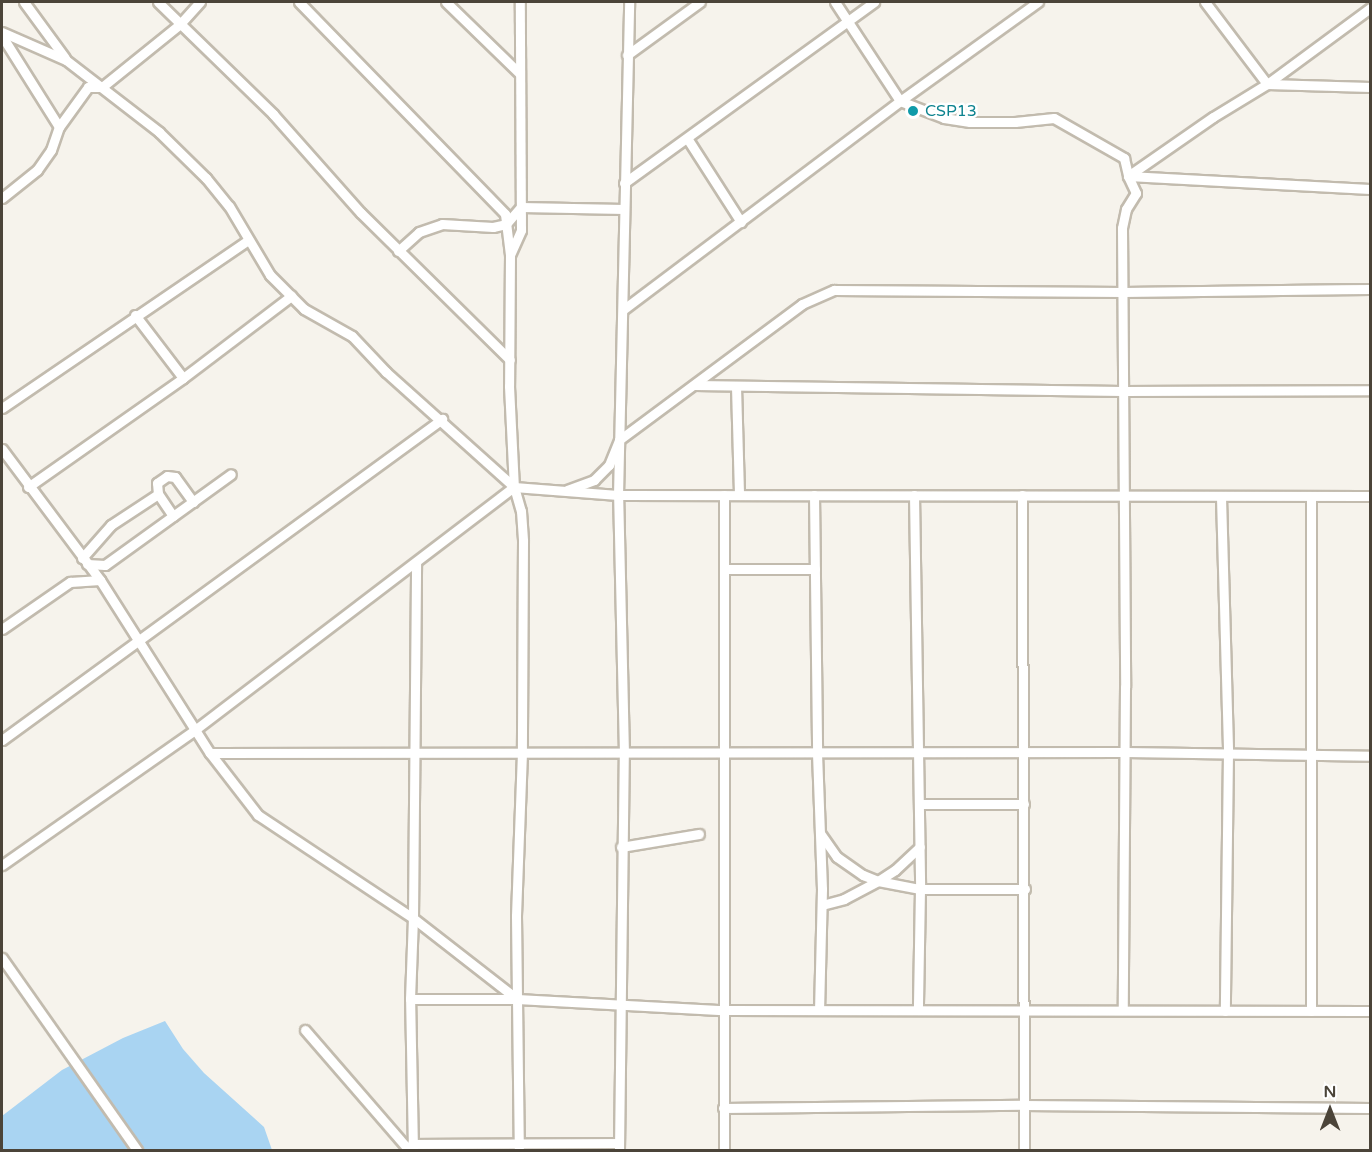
<!DOCTYPE html>
<html>
<head>
<meta charset="utf-8">
<style>
	body { margin:0 }
	#map { position:relative; width:1372px; height:1152px; overflow:hidden; background:#f6f3ec; font-family:"Varela Round",sans-serif }
	div>[style] { position:absolute }
	.water>* { inset:0; background:#a9d4f2 }
	.roads { filter:drop-shadow(2px 0 #c2bbae) drop-shadow(-2px 0 #c2bbae) drop-shadow(0 2px #c2bbae) drop-shadow(0 -2px #c2bbae) }
	.minor>* { height:9px; margin:-4.5px; padding:0 4.5px; transform-origin:4.5px; border-radius:4.5px; background:#fff }
	.dots>* { width:16px; height:16px; translate:-50% -50%; box-sizing:border-box; border:3px solid #fff; border-radius:50% }
	span { translate:-50% -50%; white-space:nowrap; text-align:center; line-height:1.15; -webkit-text-stroke:5px #fff; paint-order:stroke }
	.culture-label { font-size:16px; color:#0d838f }
	.left { translate:0 -50%; text-align:left }
	.frame { position:absolute; inset:0; border:3px solid #4b4439; pointer-events:none }
	.north { position:absolute; left:1300px; top:1080px; width:60px; height:60px; -webkit-text-stroke:4px #fff; paint-order:stroke; rotate:0deg; font-size:16px; font-weight:700; line-height:24px; text-align:center; color:#4b4439 }
	.north::after { content:''; display:block; margin:auto; width:21px; height:27px; background:#4b4439; clip-path:polygon(50% 0,100% 100%,50% 72%,0 100%) }
</style>
</head>
<body>
<div id="map">
	<div class="water">
		<i style="clip-path:polygon(165px 1021px,183px 1049px,204px 1073px,264px 1127px,272px 1150px,2px 1150px,2px 1116px,62px 1070px,123px 1038px)"></i>
	</div>
	<div class="roads">
		<div class="minor">
			<i style="left:24px;top:2px;width:69px;rotate:53.8deg"></i>
			<i style="left:158px;top:2px;width:161px;rotate:44.2deg"></i>
			<i style="left:273px;top:114px;width:132px;rotate:48.4deg"></i>
			<i style="left:361px;top:213px;width:209px;rotate:44.6deg"></i>
			<i style="left:299px;top:2px;width:296px;rotate:45.8deg"></i>
			<i style="left:505px;top:214px;width:41px;rotate:83deg"></i>
			<i style="left:510px;top:255px;width:131px;rotate:90.4deg"></i>
			<i style="left:509px;top:386px;width:101px;rotate:87.2deg"></i>
			<i style="left:514px;top:487px;width:25px;rotate:74deg"></i>
			<i style="left:521px;top:511px;width:30px;rotate:86deg"></i>
			<i style="left:523px;top:541px;width:211px;rotate:90.3deg"></i>
			<i style="left:522px;top:752px;width:164px;rotate:92.1deg"></i>
			<i style="left:516px;top:916px;width:234px;rotate:89.3deg"></i>
			<i style="left:446px;top:2px;width:103px;rotate:44.2deg"></i>
			<i style="left:835px;top:2px;width:118px;rotate:56.7deg"></i>
			<i style="left:900px;top:101px;width:47px;rotate:21.1deg"></i>
			<i style="left:944px;top:118px;width:26px;rotate:9deg"></i>
			<i style="left:970px;top:122px;width:45px"></i>
			<i style="left:1015px;top:122px;width:39px;rotate:-6deg"></i>
			<i style="left:1054px;top:118px;width:81px;rotate:29.7deg"></i>
			<i style="left:1124px;top:158px;width:18px;rotate:77deg"></i>
			<i style="left:1128px;top:176px;width:19px;rotate:65deg"></i>
			<i style="left:1136px;top:193px;width:19px;rotate:122deg"></i>
			<i style="left:1126px;top:209px;width:19px;rotate:102deg"></i>
			<i style="left:1122px;top:228px;width:459px;rotate:89.6deg"></i>
			<i style="left:1125px;top:687px;width:322px;rotate:90.4deg"></i>
			<i style="left:1205px;top:2px;width:103px;rotate:52.9deg"></i>
			<i style="left:1267px;top:84px;width:103px;rotate:1.7deg"></i>
			<i style="left:2px;top:32px;width:70px;rotate:23.6deg"></i>
			<i style="left:66px;top:60px;width:118px;rotate:37.7deg"></i>
			<i style="left:159px;top:132px;width:66px;rotate:44.4deg"></i>
			<i style="left:206px;top:178px;width:36px;rotate:51deg"></i>
			<i style="left:229px;top:206px;width:80px;rotate:59.3deg"></i>
			<i style="left:270px;top:275px;width:48px;rotate:45deg"></i>
			<i style="left:304px;top:309px;width:55px;rotate:29.4deg"></i>
			<i style="left:352px;top:336px;width:50px;rotate:46.6deg"></i>
			<i style="left:386px;top:372px;width:172px;rotate:41.9deg"></i>
			<i style="left:514px;top:487px;width:104px;rotate:4.4deg"></i>
			<i style="left:618px;top:495px;width:752px;rotate:0.08deg"></i>
			<i style="left:2px;top:36px;width:107px;rotate:57.9deg"></i>
			<i style="left:627px;top:55px;width:90px;rotate:-36deg"></i>
			<i style="left:687px;top:138px;width:100px;rotate:57.3deg"></i>
			<i style="left:1128px;top:176px;width:103px;rotate:-34.8deg"></i>
			<i style="left:1213px;top:117px;width:63px;rotate:-31.4deg"></i>
			<i style="left:1267px;top:84px;width:128px;rotate:-36.4deg"></i>
			<i style="left:1128px;top:176px;width:242px;rotate:3.1deg"></i>
			<i style="left:624px;top:183px;width:309px;rotate:-35.9deg"></i>
			<i style="left:2px;top:198px;width:45px;rotate:-38.7deg"></i>
			<i style="left:37px;top:170px;width:24px;rotate:-55deg"></i>
			<i style="left:51px;top:150px;width:24px;rotate:-71deg"></i>
			<i style="left:59px;top:127px;width:49px;rotate:-54.1deg"></i>
			<i style="left:88px;top:87px;width:14px"></i>
			<i style="left:102px;top:87px;width:100px;rotate:-38.9deg"></i>
			<i style="left:180px;top:24px;width:30px;rotate:-48deg"></i>
			<i style="left:398px;top:251px;width:28px;rotate:-42deg"></i>
			<i style="left:419px;top:232px;width:24px;rotate:-19deg"></i>
			<i style="left:442px;top:224px;width:51px;rotate:3.4deg"></i>
			<i style="left:493px;top:227px;width:13px;rotate:-13deg"></i>
			<i style="left:506px;top:224px;width:23px;rotate:-49deg"></i>
			<i style="left:521px;top:207px;width:103px;rotate:1.1deg"></i>
			<i style="left:510px;top:255px;width:27px;rotate:-66deg"></i>
			<i style="left:521px;top:230px;width:228px;rotate:-90.3deg"></i>
			<i style="left:624px;top:309px;width:346px;rotate:-37deg"></i>
			<i style="left:900px;top:101px;width:170px;rotate:-35.7deg"></i>
			<i style="left:135px;top:315px;width:79px;rotate:52.7deg"></i>
			<i style="left:695px;top:385px;width:427px;rotate:0.8deg"></i>
			<i style="left:1122px;top:391px;width:248px;rotate:-0.2deg"></i>
			<i style="left:736px;top:386px;width:109px;rotate:88.4deg"></i>
			<i style="left:2px;top:408px;width:297px;rotate:-34.3deg"></i>
			<i style="left:2px;top:449px;width:164px;rotate:53.2deg"></i>
			<i style="left:100px;top:580px;width:205px;rotate:57.6deg"></i>
			<i style="left:210px;top:753px;width:78px;rotate:52.3deg"></i>
			<i style="left:258px;top:815px;width:186px;rotate:33.6deg"></i>
			<i style="left:413px;top:918px;width:132px;rotate:37.9deg"></i>
			<i style="left:28px;top:487px;width:189px;rotate:-35.1deg"></i>
			<i style="left:183px;top:378px;width:136px;rotate:-37.2deg"></i>
			<i style="left:567px;top:490px;width:29px;rotate:-20deg"></i>
			<i style="left:594px;top:480px;width:21px;rotate:-45deg"></i>
			<i style="left:609px;top:465px;width:27px;rotate:-68deg"></i>
			<i style="left:619px;top:440px;width:228px;rotate:-36.6deg"></i>
			<i style="left:802px;top:304px;width:35px;rotate:-24deg"></i>
			<i style="left:834px;top:290px;width:289px;rotate:0.4deg"></i>
			<i style="left:1123px;top:292px;width:247px;rotate:-0.7deg"></i>
			<i style="left:814px;top:495px;width:258px;rotate:89.3deg"></i>
			<i style="left:817px;top:753px;width:136px;rotate:87.9deg"></i>
			<i style="left:822px;top:889px;width:121px;rotate:91.4deg"></i>
			<i style="left:914px;top:495px;width:394px;rotate:89.1deg"></i>
			<i style="left:920px;top:889px;width:120px;rotate:91deg"></i>
			<i style="left:1022px;top:495px;width:655px;rotate:89.83deg"></i>
			<i style="left:1221px;top:497px;width:255px;rotate:88.4deg"></i>
			<i style="left:1228px;top:752px;width:259px;rotate:90.7deg"></i>
			<i style="left:173px;top:516px;width:27px;rotate:-124deg"></i>
			<i style="left:158px;top:494px;width:11px;rotate:-95deg"></i>
			<i style="left:157px;top:483px;width:12px;rotate:-35deg"></i>
			<i style="left:167px;top:476px;width:8px;rotate:7deg"></i>
			<i style="left:175px;top:477px;width:31px;rotate:54deg"></i>
			<i style="left:82px;top:558px;width:44px;rotate:-48.7deg"></i>
			<i style="left:111px;top:525px;width:56px;rotate:-33.4deg"></i>
			<i style="left:87px;top:564px;width:18px;rotate:3deg"></i>
			<i style="left:105px;top:565px;width:155px;rotate:-35.8deg"></i>
			<i style="left:724px;top:569px;width:91px"></i>
			<i style="left:2px;top:629px;width:83px;rotate:-34.7deg"></i>
			<i style="left:70px;top:582px;width:30px;rotate:-4deg"></i>
			<i style="left:2px;top:740px;width:545px;rotate:-36.11deg"></i>
			<i style="left:210px;top:753px;width:915px;rotate:-0.06deg"></i>
			<i style="left:1125px;top:752px;width:245px;rotate:0.9deg"></i>
			<i style="left:919px;top:804px;width:105px"></i>
			<i style="left:820px;top:833px;width:29px;rotate:55deg"></i>
			<i style="left:837px;top:857px;width:32px;rotate:35deg"></i>
			<i style="left:863px;top:875px;width:16px;rotate:22deg"></i>
			<i style="left:878px;top:881px;width:43px;rotate:10.8deg"></i>
			<i style="left:920px;top:889px;width:105px"></i>
			<i style="left:621px;top:847px;width:79px;rotate:-9.5deg"></i>
			<i style="left:2px;top:865px;width:237px;rotate:-35deg"></i>
			<i style="left:196px;top:729px;width:400px;rotate:-37.3deg"></i>
			<i style="left:822px;top:905px;width:23px;rotate:-15deg"></i>
			<i style="left:844px;top:899px;width:38px;rotate:-28deg"></i>
			<i style="left:878px;top:881px;width:20px;rotate:-33deg"></i>
			<i style="left:895px;top:870px;width:34px;rotate:-43deg"></i>
			<i style="left:2px;top:958px;width:235px;rotate:54.9deg"></i>
			<i style="left:410px;top:999px;width:107px"></i>
			<i style="left:517px;top:999px;width:206px;rotate:3.1deg"></i>
			<i style="left:723px;top:1010px;width:647px;rotate:0.09deg"></i>
			<i style="left:1311px;top:1011px;width:515px;rotate:-90deg"></i>
			<i style="left:305px;top:1030px;width:159px;rotate:49.1deg"></i>
			<i style="left:723px;top:1108px;width:300px;rotate:-0.6deg"></i>
			<i style="left:1023px;top:1105px;width:347px;rotate:0.5deg"></i>
			<i style="left:412px;top:1144px;width:207px;rotate:-0.3deg"></i>
			<i style="left:413px;top:1150px;width:151px;rotate:-91.1deg"></i>
			<i style="left:410px;top:999px;width:81px;rotate:-87.9deg"></i>
			<i style="left:413px;top:918px;width:356px;rotate:-89.5deg"></i>
			<i style="left:619px;top:1150px;width:396px;rotate:-89.3deg"></i>
			<i style="left:624px;top:754px;width:259px;rotate:-91.3deg"></i>
			<i style="left:618px;top:495px;width:493px;rotate:-88.7deg"></i>
			<i style="left:724px;top:1150px;width:655px;rotate:-90deg"></i>
		</div>
	</div>
	<div class="dots">
		<i style="left:913px;top:111px;background:#0f9aa8"></i>
	</div>
	<div class="culture-label">
		<span class="left" style="left:925px;top:111px">CSP13</span>
	</div>
	<div class="frame"></div>
	<div class="north">N</div>
</div>
</body>
</html>
